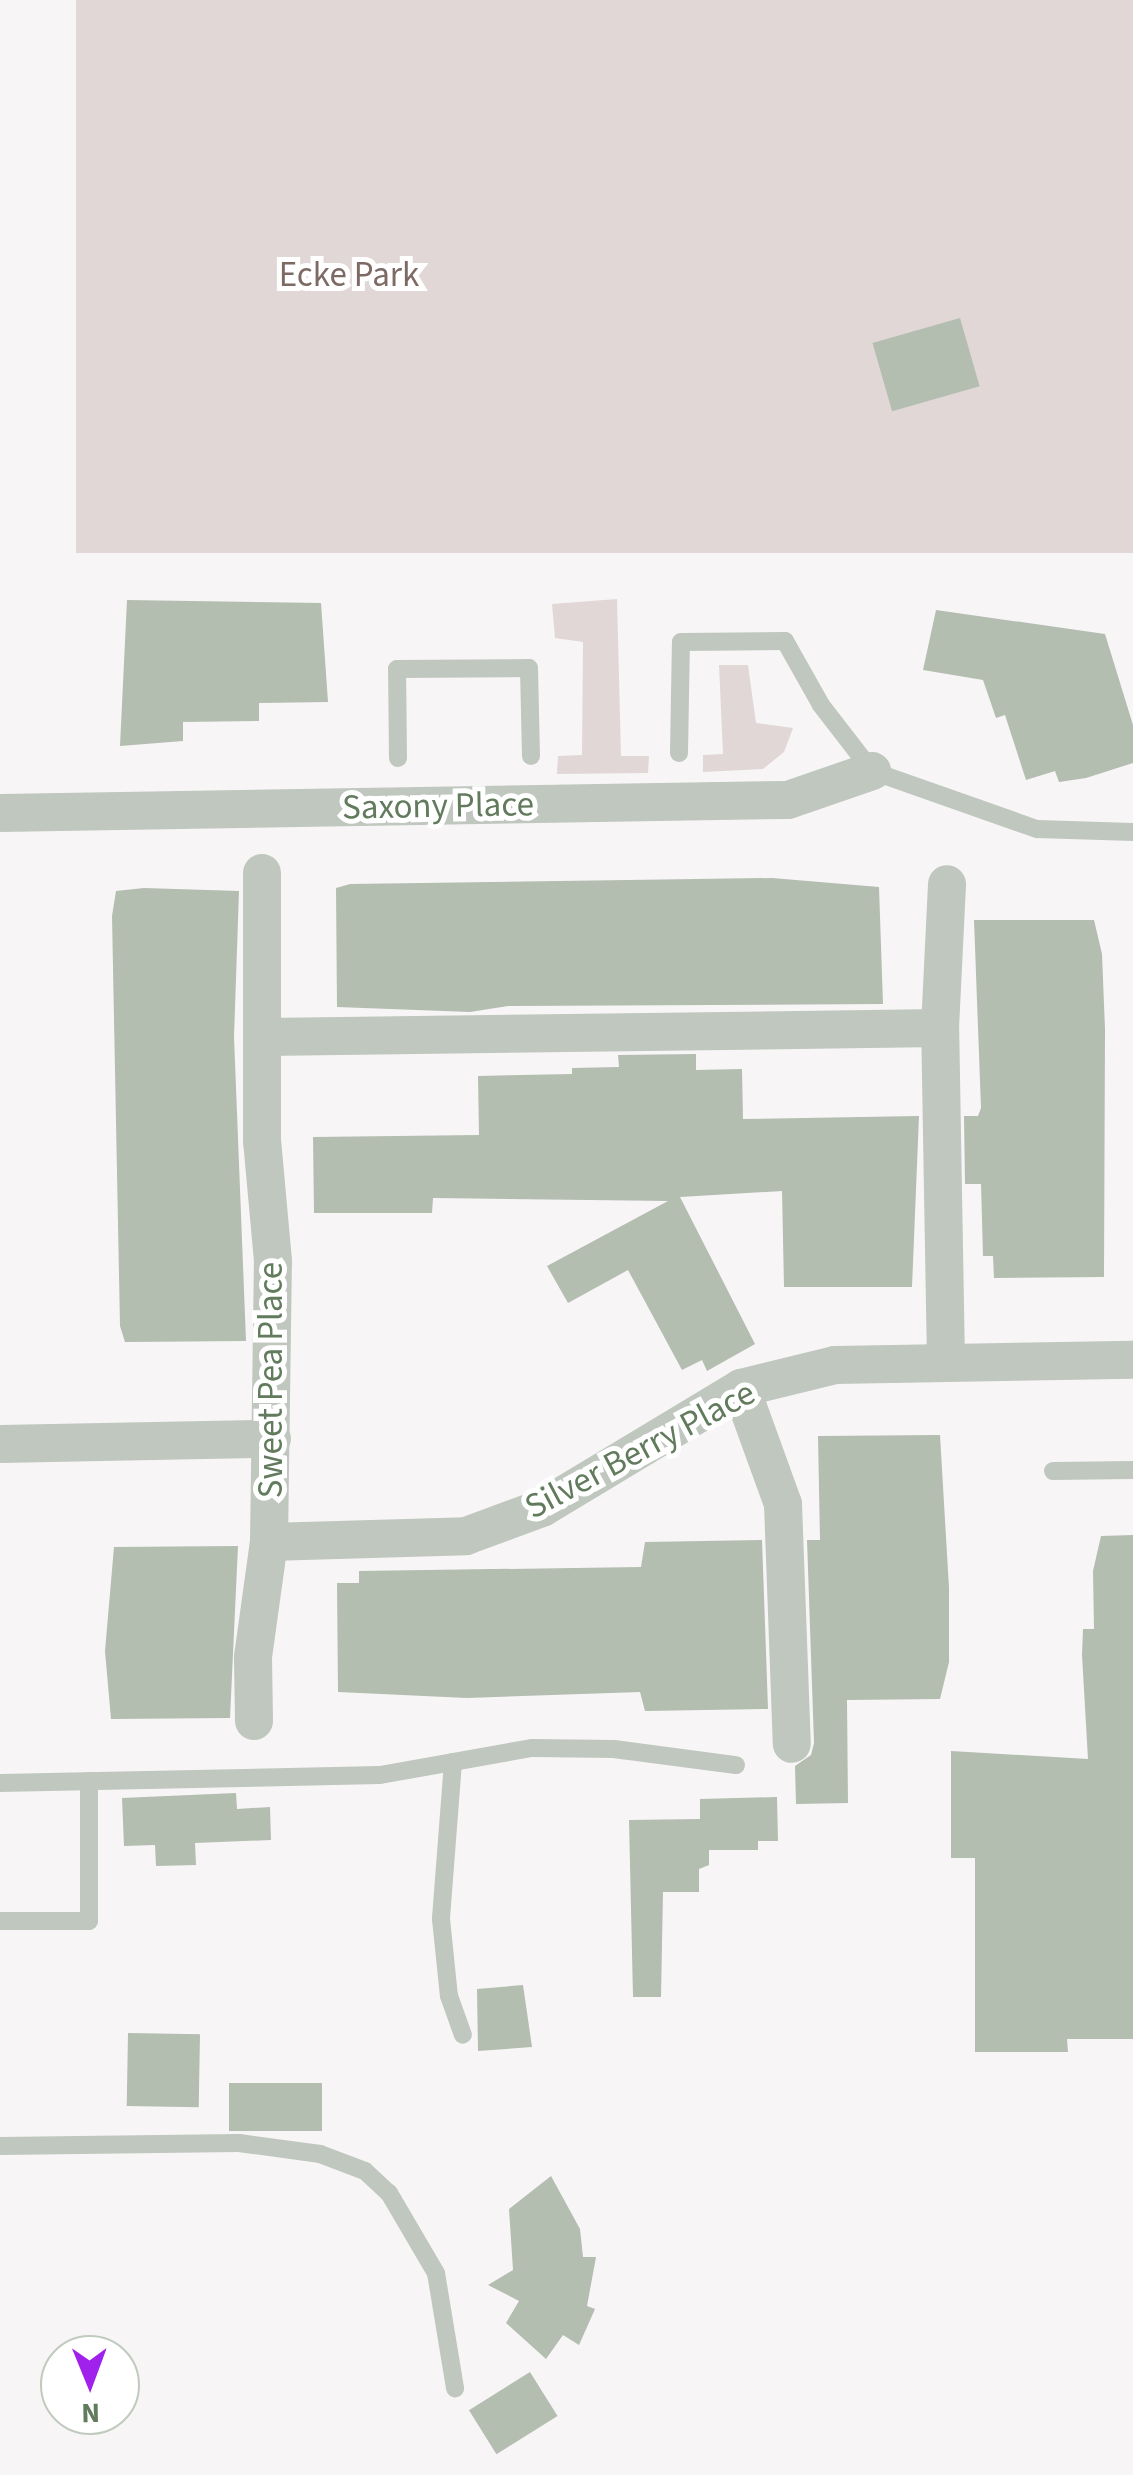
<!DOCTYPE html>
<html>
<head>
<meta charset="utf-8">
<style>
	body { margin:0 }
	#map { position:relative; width:1133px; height:2475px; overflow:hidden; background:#f8f5f7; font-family:"Source Sans 3",sans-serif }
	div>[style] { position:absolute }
	.green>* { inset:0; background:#e0d7d6; transform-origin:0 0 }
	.building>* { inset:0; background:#b3bdb0; transform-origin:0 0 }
	.lane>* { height:18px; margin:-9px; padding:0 9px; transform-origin:9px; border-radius:9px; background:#bfc7be }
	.street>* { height:38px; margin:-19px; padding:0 19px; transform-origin:19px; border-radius:19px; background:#bfc7be }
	span { translate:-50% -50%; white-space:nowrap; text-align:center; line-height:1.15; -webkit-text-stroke:10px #fff; paint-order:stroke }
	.park-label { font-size:35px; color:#7e6a65 }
	.street-label { font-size:35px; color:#627b5d }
	.north { position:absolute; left:40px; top:2335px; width:100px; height:100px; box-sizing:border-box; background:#fff; border:2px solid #c0cabe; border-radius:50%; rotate:179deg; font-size:28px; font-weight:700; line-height:40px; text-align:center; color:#627b5d }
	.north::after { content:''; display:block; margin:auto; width:35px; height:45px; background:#a121ec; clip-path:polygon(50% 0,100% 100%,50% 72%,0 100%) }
</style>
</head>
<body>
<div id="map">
	<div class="green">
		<i style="left:76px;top:0;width:1057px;height:553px"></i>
		<i style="clip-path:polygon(617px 599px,621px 756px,649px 756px,648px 773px,557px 774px,558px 756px,582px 755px,583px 642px,555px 638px,552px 604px)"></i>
		<i style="clip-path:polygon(719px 665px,748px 665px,756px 723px,793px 728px,784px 752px,763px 769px,703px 772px,703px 755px,723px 754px)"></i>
	</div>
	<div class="building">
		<i style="left:960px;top:318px;width:71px;height:91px;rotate:74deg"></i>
		<i style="clip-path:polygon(127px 600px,321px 603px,328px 702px,259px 703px,259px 721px,183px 722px,183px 741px,120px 746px)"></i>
		<i style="clip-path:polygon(936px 610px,1105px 634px,1133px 725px,1133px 763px,1086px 778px,1059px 782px,1055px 771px,1026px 780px,1005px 715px,996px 718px,983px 680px,923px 670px)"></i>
		<i style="clip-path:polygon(772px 878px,879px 887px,883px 1004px,508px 1006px,470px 1012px,337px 1007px,336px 888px,350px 884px)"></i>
		<i style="clip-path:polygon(144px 888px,239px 891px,234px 1037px,246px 1341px,125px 1342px,120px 1326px,112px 916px,116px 891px)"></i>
		<i style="clip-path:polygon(974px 920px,1094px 920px,1102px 954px,1105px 1029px,1104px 1277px,994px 1278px,993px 1256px,983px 1256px,981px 1184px,965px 1184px,964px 1116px,978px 1116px,981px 1108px)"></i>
		<i style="clip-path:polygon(696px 1054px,696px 1070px,742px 1069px,743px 1119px,919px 1116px,912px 1287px,784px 1287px,782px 1191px,680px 1197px,755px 1344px,707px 1371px,702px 1360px,682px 1370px,628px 1270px,568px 1303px,547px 1266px,668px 1201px,433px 1198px,432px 1213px,314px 1213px,313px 1137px,479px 1135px,478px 1076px,572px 1074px,572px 1068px,619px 1067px,618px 1055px)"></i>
		<i style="clip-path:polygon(940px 1435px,949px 1588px,949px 1662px,940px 1699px,847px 1700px,848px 1803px,796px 1804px,795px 1766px,811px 1755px,814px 1743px,807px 1540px,820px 1540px,818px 1436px)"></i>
		<i style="clip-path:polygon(1133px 1535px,1133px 2039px,1067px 2039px,1068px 2052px,975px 2052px,975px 1858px,951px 1858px,951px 1751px,1088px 1759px,1082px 1655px,1083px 1629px,1094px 1629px,1093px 1571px,1101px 1536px)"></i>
		<i style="clip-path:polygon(762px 1540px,768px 1709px,645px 1711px,640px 1692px,467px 1698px,338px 1692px,337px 1583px,359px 1583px,359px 1571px,641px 1567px,645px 1542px)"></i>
		<i style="clip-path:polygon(238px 1546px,230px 1718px,111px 1719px,105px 1651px,114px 1547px)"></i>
		<i style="clip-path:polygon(236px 1793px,237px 1809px,270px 1807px,271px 1840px,195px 1843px,196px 1865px,156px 1866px,155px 1845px,124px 1846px,122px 1798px)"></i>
		<i style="clip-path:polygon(777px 1797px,778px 1841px,758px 1841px,758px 1850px,709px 1850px,709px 1865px,699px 1869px,699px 1892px,663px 1892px,661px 1997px,633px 1997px,629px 1820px,700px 1819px,700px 1799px)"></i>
		<i style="clip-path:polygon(523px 1985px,532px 2047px,478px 2051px,477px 1989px)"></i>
		<i style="left:128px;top:2033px;width:72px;height:73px;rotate:1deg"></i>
		<i style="left:229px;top:2083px;width:93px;height:48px"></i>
		<i style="clip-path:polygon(551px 2176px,580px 2229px,583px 2257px,596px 2257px,587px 2306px,595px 2309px,579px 2345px,563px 2335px,546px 2359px,506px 2323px,519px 2301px,488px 2285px,513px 2270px,509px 2209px)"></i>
		<i style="left:530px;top:2372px;width:52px;height:72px;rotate:58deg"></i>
	</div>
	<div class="lane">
		<i style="left:679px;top:753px;width:111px;rotate:-89deg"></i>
		<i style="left:681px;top:642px;width:104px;rotate:-0.6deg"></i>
		<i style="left:785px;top:641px;width:73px;rotate:60.6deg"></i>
		<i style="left:821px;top:705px;width:83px;rotate:52.3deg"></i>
		<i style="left:872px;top:771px;width:175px;rotate:19.4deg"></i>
		<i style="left:1037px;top:829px;width:96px;rotate:1.8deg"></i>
		<i style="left:398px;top:758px;width:89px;rotate:-90.6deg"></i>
		<i style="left:397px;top:669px;width:132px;rotate:-0.4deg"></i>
		<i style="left:529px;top:668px;width:88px;rotate:88.7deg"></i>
		<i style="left:1053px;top:1471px;width:80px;rotate:-0.7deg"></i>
		<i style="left:453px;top:1762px;width:157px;rotate:94.4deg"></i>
		<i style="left:441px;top:1919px;width:77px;rotate:84.1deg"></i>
		<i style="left:449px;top:1996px;width:41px;rotate:70.3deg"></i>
		<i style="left:0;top:1783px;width:380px;rotate:-1.2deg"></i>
		<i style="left:380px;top:1775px;width:154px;rotate:-10.1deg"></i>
		<i style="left:532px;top:1748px;width:82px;rotate:0.7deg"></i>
		<i style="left:614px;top:1749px;width:123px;rotate:7.5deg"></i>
		<i style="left:0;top:1921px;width:89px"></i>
		<i style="left:89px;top:1921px;width:140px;rotate:-90deg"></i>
		<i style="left:0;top:2146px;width:239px;rotate:-0.7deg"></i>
		<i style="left:239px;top:2143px;width:82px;rotate:7.7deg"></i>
		<i style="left:320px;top:2154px;width:48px;rotate:20.7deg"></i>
		<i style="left:365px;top:2171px;width:33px;rotate:43deg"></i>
		<i style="left:389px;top:2193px;width:93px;rotate:59.6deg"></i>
		<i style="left:436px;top:2273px;width:117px;rotate:80.6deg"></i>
	</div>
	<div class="street">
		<i style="left:0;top:813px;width:788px;rotate:-0.95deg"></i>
		<i style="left:788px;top:800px;width:89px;rotate:-19deg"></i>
		<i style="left:265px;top:1037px;width:675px;rotate:-0.76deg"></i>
		<i style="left:946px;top:1363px;width:335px;rotate:-91deg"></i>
		<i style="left:940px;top:1028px;width:144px;rotate:-87.2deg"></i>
		<i style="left:741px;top:1388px;width:123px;rotate:70.1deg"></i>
		<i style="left:783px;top:1504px;width:240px;rotate:87.9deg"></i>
		<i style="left:0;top:1444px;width:272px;rotate:-1.1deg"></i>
		<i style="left:269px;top:1542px;width:197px;rotate:-1.7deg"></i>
		<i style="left:466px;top:1536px;width:81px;rotate:-20.2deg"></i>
		<i style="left:542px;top:1508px;width:232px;rotate:-31.1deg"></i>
		<i style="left:741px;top:1388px;width:97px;rotate:-13.7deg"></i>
		<i style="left:835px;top:1365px;width:298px;rotate:-1deg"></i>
		<i style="left:254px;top:1721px;width:64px;rotate:-90.9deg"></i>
		<i style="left:253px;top:1657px;width:116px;rotate:-82.1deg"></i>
		<i style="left:269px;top:1542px;width:281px;rotate:-89.2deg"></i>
		<i style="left:273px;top:1261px;width:121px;rotate:-95.2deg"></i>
		<i style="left:262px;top:1141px;width:268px;rotate:-90deg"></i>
	</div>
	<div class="park-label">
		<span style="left:349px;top:275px">Ecke Park</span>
	</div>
	<div class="street-label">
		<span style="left:438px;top:806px;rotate:-1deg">Saxony Place</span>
		<span style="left:271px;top:1380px;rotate:-90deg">Sweet Pea Place</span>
		<span style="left:640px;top:1450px;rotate:-28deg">Silver Berry Place</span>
	</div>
	<div class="north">N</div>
</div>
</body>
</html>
